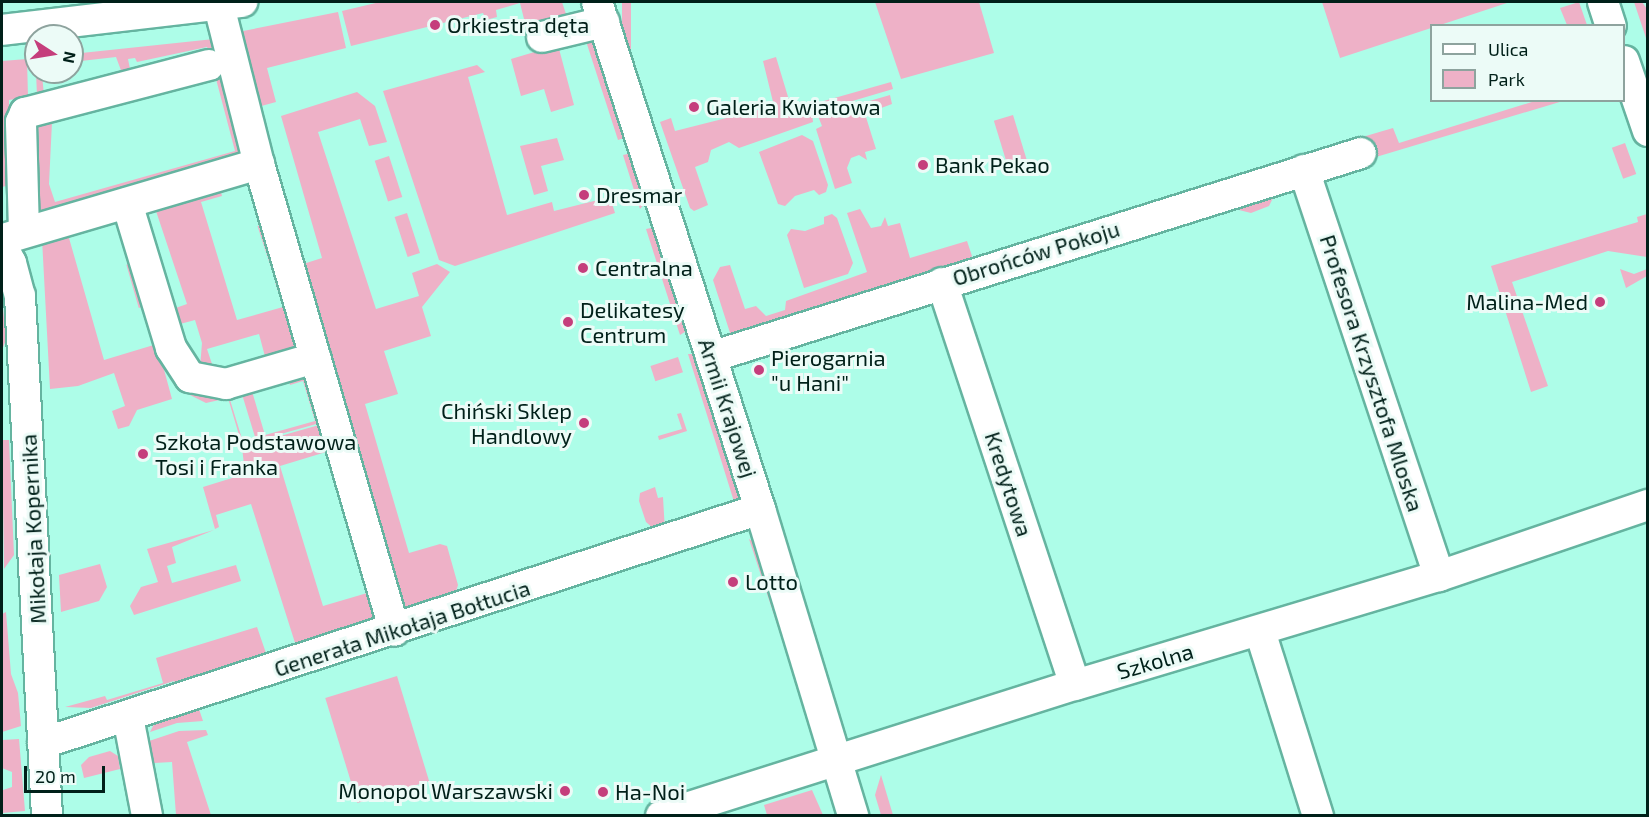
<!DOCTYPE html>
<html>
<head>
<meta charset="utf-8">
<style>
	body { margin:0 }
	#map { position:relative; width:1649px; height:817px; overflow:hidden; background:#adfde8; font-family:"Exo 2",sans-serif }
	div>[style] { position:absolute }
	.green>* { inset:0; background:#eeb1c7; transform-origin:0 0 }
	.roads { filter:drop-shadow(2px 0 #65b4a0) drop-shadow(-2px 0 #65b4a0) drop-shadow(0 2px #65b4a0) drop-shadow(0 -2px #65b4a0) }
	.minor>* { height:30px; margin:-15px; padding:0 15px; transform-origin:15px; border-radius:15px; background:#fff }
	.dots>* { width:16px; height:16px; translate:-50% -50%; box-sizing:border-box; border:3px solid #ecfbf7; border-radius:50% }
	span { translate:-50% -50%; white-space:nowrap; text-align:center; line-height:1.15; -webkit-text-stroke:6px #ecfbf7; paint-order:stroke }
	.poi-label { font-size:22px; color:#002019 }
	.left { translate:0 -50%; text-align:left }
	.right { translate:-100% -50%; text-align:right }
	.street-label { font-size:22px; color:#002019 }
	.frame { position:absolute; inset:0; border:3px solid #002019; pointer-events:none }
	.legend { position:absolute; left:1430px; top:24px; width:195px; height:78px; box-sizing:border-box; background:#ecfbf7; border:2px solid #8ea39e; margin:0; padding:8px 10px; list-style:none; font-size:18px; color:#002019 }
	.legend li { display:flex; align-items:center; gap:12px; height:30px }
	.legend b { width:30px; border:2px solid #8ea39e }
	.north { position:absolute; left:24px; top:24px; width:60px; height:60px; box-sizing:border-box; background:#ecfbf7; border:2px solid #8ea39e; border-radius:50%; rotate:102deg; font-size:16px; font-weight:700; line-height:24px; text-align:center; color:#002019 }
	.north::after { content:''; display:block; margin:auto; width:21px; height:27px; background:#c53e7c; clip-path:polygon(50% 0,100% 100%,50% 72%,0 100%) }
	.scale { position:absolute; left:24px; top:766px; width:81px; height:27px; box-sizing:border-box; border:3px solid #002019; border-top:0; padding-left:8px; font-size:18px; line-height:21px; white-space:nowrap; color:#002019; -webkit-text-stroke:4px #ecfbf7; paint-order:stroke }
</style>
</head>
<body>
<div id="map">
	<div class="green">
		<i style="clip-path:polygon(380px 2px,562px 2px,567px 17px,526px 27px,520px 3px,496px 10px,497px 17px,486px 20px,483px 13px,351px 46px,342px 11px)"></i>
		<i style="left:622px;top:2px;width:9px;height:77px"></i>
		<i style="clip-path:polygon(875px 2px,979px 2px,994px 53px,901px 79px)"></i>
		<i style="clip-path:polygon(1322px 2px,1510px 2px,1340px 58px)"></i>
		<i style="clip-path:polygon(1579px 2px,1587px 25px,1567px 25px,1560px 8px)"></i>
		<i style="clip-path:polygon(1634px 2px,1642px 2px,1647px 9px,1647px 41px)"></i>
		<i style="clip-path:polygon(338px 12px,346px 48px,267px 68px,276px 102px,254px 108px,233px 33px)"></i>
		<i style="clip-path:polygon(585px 38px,595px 39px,627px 133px,624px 138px,618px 140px)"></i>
		<i style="clip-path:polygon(214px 39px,222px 68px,215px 70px,207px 47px,137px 62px,135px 58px,128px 59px,130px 69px,122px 73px,116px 57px,72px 62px,72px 54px)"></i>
		<i style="clip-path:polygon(558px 45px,574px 105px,551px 112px,544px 89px,521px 96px,511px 59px)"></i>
		<i style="clip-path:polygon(776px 57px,792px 110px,891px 82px,893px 89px,812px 113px,813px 122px,739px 148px,729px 142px,711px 150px,708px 162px,695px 167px,708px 205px,694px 211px,690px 208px,660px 122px,671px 118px,675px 131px,774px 106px,763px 61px)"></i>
		<i style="clip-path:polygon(27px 59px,28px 97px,9px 100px,9px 123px,4px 124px,6px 186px,2px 187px,2px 61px)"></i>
		<i style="clip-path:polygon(477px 65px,485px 72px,468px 77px,507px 215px,552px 202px,554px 211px,610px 197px,615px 213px,455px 266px,439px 260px,383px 91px)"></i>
		<i style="clip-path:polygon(36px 72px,52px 72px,42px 75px,44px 95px,37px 96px)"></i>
		<i style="clip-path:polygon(225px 76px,245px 155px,40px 213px,38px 125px,49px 119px,52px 122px,49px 184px,55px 202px,235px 151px,216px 79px)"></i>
		<i style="clip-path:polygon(357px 92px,375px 106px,387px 142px,369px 146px,360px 119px,318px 132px,376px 309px,419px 296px,412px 273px,437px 264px,450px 272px,422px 307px,431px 336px,384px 351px,398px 394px,365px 404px,409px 553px,440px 544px,447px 546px,458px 585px,454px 598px,400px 617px,300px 265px,322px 258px,281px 116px)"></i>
		<i style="clip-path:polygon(890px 95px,892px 104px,865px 114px,876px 149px,865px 152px,867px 160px,859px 155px,851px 158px,847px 168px,852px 183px,835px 189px,816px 129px,822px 126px,818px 116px)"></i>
		<i style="clip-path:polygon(1535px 101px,1563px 101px,1366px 160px,1359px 138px,1393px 128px,1399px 143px)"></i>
		<i style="left:1013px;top:115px;width:52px;height:20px;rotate:73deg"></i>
		<i style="clip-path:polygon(802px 135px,813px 141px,828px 185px,826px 192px,819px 195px,814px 190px,795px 196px,785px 206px,778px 204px,759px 152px)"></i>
		<i style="clip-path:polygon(557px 138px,564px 160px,541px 166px,548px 191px,534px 195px,520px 146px)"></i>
		<i style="left:1625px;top:143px;width:33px;height:14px;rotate:70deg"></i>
		<i style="clip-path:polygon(632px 153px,646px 202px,640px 209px,623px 155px)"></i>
		<i style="left:389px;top:156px;width:43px;height:15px;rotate:72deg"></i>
		<i style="clip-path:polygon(219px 185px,222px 196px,201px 202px,237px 320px,283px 307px,275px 282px,283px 280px,300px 346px,267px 364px,259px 334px,207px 349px,214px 370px,200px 367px,202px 343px,195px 320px,180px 324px,187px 348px,167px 311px,187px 304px,154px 205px)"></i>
		<i style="clip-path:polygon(1275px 194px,1269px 206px,1251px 213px,1231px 208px)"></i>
		<i style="clip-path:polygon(860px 209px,871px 228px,881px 226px,885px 217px,888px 226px,900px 223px,910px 258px,967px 241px,972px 256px,965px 265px,732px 339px,713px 280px,720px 267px,730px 265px,745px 309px,756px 306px,766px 316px,785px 310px,786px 301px,867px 272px,847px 213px)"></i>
		<i style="left:407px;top:213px;width:42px;height:13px;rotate:72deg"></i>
		<i style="clip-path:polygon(832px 214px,837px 218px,853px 263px,848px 274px,804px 288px,787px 235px,791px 229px,805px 231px,824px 224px,824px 217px)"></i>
		<i style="clip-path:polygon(1647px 214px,1647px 257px,1608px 251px,1512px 282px,1548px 386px,1531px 392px,1491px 266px,1638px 222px,1637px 217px)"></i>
		<i style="left:267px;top:223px;width:46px;height:10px;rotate:72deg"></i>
		<i style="clip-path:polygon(651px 228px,656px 229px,688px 330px,680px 335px,646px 229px)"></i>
		<i style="clip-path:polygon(67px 231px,104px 360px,157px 344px,172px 399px,137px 410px,129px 426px,118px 429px,112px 411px,125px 406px,114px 373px,78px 386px,50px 389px,42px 239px)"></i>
		<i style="left:136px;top:262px;width:45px;height:10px;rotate:74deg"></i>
		<i style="clip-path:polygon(1620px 269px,1634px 274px,1647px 269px,1647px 276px,1626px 288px)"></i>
		<i style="clip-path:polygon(2px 296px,6px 340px,2px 350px)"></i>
		<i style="clip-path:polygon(688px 354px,696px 354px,744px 497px,736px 508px)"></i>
		<i style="left:678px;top:357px;width:16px;height:29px;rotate:72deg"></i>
		<i style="clip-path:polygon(303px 372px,327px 421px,242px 445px,228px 398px,206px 403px,190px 395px,194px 387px,227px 390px,243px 442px,255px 437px,241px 391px,251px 388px,265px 435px,315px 421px,303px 381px,290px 385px,287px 373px)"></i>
		<i style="clip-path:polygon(681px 413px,687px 431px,659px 440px,658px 436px,682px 429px,677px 414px)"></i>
		<i style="clip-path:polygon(319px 425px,326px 452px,280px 466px,323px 606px,374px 591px,382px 622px,296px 646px,251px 504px,216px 515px,219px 527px,215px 529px,203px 487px,245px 474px,242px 447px)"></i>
		<i style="clip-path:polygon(2px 440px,9px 440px,14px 555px,4px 569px)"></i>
		<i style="clip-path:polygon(655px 487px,658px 498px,663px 497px,665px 531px,654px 529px,646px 522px,639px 501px,640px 493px)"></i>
		<i style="clip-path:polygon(214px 530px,172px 547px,176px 563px,167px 566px,172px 583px,236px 565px,241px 581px,134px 615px,130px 606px,141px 587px,158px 582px,147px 549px)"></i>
		<i style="clip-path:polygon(749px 539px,758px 545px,783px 622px,778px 627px)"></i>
		<i style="clip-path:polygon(100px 564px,107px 587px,99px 601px,61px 612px,59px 575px)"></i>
		<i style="clip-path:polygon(6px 612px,11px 674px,18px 693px,21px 726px,2px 732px,2px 614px)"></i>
		<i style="clip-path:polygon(257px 627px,267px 656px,176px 687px,174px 681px,91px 708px,65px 707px,105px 696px,107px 700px,163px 683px,156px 658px)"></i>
		<i style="left:397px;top:676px;width:110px;height:75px;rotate:73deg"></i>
		<i style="clip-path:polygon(198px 706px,203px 721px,177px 723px,150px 732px,155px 722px)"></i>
		<i style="clip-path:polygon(206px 730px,208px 735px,187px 742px,211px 815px,176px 815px,172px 762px,154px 763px,149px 741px,179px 731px)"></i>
		<i style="clip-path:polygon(19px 739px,25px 811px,2px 813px,3px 790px,12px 787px,12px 772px,2px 768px,2px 740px)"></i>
		<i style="clip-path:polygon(110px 751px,118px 756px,120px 769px,84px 778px,81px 765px,89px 757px)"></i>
		<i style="clip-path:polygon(881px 775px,893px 815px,881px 815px,875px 795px)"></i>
		<i style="clip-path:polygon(812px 790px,823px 815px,767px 815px,764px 805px)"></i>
	</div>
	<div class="roads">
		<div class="minor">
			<i style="left:597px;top:2px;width:533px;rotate:72.18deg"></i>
			<i style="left:760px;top:509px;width:321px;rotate:73.1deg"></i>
			<i style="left:1603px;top:2px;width:25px;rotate:72deg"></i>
			<i style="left:219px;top:6px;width:163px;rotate:75.8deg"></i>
			<i style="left:259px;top:164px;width:486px;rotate:73.8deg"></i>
			<i style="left:2px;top:30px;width:242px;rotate:-6.7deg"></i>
			<i style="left:542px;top:37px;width:64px;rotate:-13.6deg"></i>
			<i style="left:1624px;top:61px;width:74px;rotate:71.1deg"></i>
			<i style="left:1304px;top:170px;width:428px;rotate:71.6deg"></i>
			<i style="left:127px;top:203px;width:152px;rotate:73.1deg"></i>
			<i style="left:171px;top:348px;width:35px;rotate:57deg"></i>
			<i style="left:190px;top:377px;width:37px;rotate:11deg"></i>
			<i style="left:226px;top:384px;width:93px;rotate:-16.3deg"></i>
			<i style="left:24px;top:231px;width:109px;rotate:-91.6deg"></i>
			<i style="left:21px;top:122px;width:10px;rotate:-66deg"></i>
			<i style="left:25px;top:113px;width:190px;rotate:-14.6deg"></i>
			<i style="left:7px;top:238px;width:263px;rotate:-16.4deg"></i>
			<i style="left:2px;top:246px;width:19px;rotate:62deg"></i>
			<i style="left:11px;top:263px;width:34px;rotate:75deg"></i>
			<i style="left:20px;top:296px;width:521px;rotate:87.03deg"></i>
			<i style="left:942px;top:283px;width:423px;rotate:71.7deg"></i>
			<i style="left:711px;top:357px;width:681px;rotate:-17.42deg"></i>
			<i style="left:1260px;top:631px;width:194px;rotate:72.6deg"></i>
			<i style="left:128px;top:717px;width:101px;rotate:79.1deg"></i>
			<i style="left:43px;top:743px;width:754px;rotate:-18.07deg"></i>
			<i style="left:661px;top:816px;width:434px;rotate:-17.6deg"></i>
			<i style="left:1075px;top:685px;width:380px;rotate:-16.7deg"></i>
			<i style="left:1439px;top:576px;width:221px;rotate:-18.8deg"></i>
		</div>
	</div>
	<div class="dots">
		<i style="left:435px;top:25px;background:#c53e7c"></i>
		<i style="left:694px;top:107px;background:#c53e7c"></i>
		<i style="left:923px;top:165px;background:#c53e7c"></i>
		<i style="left:584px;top:195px;background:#c53e7c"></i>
		<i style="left:583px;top:268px;background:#c53e7c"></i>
		<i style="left:1600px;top:302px;background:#c53e7c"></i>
		<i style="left:568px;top:322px;background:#c53e7c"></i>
		<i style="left:759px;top:370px;background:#c53e7c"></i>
		<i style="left:584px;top:423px;background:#c53e7c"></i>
		<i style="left:143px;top:454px;background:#c53e7c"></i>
		<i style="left:733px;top:582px;background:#c53e7c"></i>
		<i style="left:565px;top:791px;background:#c53e7c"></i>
		<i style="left:603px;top:792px;background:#c53e7c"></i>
	</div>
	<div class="poi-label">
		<span class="left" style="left:447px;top:25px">Orkiestra dęta</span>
		<span class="left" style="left:706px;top:107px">Galeria Kwiatowa</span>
		<span class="left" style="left:935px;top:165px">Bank Pekao</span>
		<span class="left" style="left:596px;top:195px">Dresmar</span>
		<span class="left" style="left:595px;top:268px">Centralna</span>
		<span class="right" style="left:1588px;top:302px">Malina-Med</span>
		<span class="left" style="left:580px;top:322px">Delikatesy<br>Centrum</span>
		<span class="left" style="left:771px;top:370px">Pierogarnia<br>"u Hani"</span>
		<span class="right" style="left:572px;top:423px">Chiński Sklep<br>Handlowy</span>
		<span class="left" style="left:155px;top:454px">Szkoła Podstawowa<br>Tosi i Franka</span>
		<span class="left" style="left:745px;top:582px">Lotto</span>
		<span class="right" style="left:553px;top:791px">Monopol Warszawski</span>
		<span class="left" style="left:615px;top:792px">Ha-Noi</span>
	</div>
	<div class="street-label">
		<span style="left:1036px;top:253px;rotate:-17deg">Obrońców Pokoju</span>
		<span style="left:1372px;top:373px;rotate:72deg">Profesora Krzysztofa Mloska</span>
		<span style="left:728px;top:408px;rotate:72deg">Armii Krajowej</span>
		<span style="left:1009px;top:484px;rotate:72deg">Kredytowa</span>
		<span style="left:33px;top:529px;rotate:-93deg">Mikołaja Kopernika</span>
		<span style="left:402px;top:628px;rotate:-18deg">Generała Mikołaja Bołtucia</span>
		<span style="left:1155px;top:661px;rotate:-16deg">Szkolna</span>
	</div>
	<div class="frame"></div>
	<ul class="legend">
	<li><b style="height:8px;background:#fff"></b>Ulica</li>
	<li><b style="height:16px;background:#eeb1c7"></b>Park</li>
	</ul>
	<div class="north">N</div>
	<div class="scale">20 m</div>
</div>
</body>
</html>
